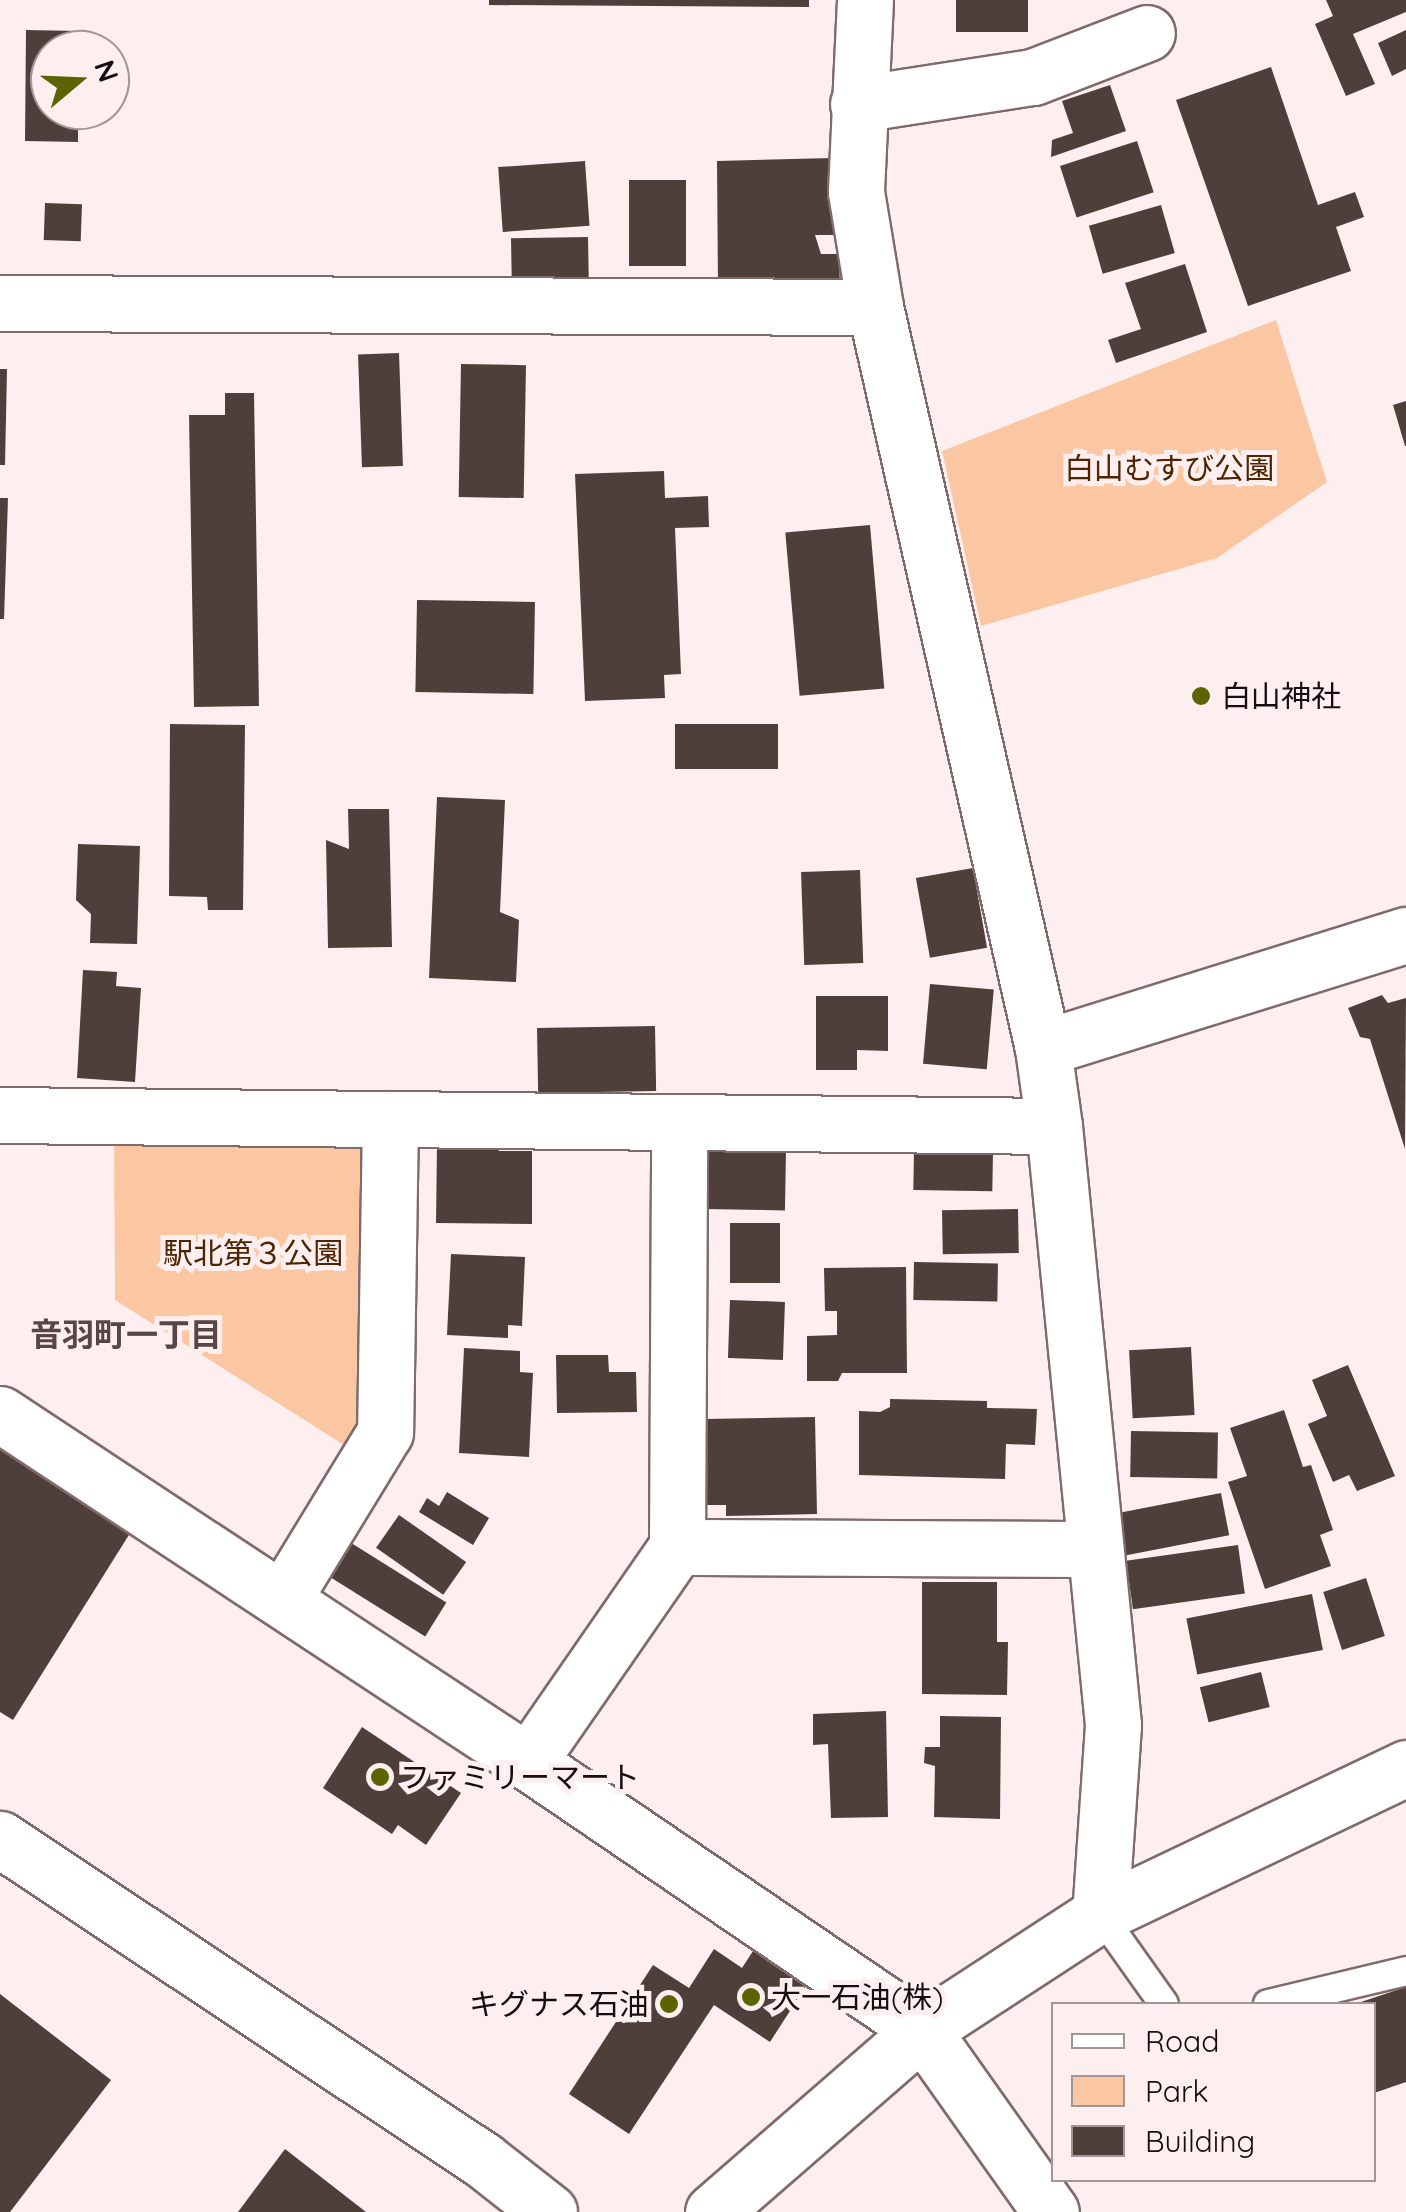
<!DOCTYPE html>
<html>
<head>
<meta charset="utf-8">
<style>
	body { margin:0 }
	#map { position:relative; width:1406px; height:2212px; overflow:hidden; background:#fdefef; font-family:Quicksand,"Noto Sans JP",sans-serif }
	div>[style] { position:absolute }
	.green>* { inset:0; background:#fbc7a2 }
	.building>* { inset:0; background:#4f3f3a; transform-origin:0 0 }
	.roads { filter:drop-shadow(2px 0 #7f6b6b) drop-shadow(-2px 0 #7f6b6b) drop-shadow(0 2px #7f6b6b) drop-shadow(0 -2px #7f6b6b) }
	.lane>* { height:28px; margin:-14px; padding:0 14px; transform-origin:14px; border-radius:14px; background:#fff }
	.street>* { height:55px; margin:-27.5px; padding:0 27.5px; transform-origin:27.5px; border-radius:27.5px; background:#fff }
	.secondary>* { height:55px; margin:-27.5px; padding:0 27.5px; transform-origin:27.5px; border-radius:27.5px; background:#fff }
	.dots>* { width:28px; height:28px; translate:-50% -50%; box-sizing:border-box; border:5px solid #fdefef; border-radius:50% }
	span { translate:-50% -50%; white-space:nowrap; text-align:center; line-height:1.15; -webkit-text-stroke:10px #fdefef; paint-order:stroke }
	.park-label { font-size:30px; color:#4e2500 }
	.poi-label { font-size:30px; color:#160e0e }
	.left { translate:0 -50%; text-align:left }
	.right { translate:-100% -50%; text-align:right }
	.neighbourhood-label { font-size:32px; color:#584646; font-weight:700 }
	.legend { position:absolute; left:1051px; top:2002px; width:325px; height:180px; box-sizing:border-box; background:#fdefef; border:2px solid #a19595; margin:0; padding:12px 18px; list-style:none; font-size:30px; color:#160e0e }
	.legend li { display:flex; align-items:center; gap:20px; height:50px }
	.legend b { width:50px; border:2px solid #a19595 }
	.north { position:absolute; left:30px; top:30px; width:100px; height:100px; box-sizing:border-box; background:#fdefef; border:2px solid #a19595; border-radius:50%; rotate:71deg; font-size:28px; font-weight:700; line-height:40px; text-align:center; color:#160e0e }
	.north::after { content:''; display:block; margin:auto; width:35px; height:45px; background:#5c6401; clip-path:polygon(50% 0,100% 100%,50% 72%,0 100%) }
</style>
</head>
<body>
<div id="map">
	<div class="green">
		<i style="clip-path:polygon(1276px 320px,1327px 482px,1217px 558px,981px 626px,942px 451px)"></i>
		<i style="clip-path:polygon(347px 1137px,365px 1154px,369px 1425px,352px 1450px,115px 1300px,114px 1139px)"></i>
	</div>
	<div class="building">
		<i style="clip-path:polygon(489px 0,809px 0,809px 7px,489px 5px)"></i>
		<i style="left:956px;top:0;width:72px;height:32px"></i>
		<i style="clip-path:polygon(1326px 0,1406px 0,1406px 12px,1353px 34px,1375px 84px,1346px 96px,1315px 24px,1333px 16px)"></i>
		<i style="clip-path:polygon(26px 30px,79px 31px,79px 50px,50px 50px,50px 110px,78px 110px,78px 142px,25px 141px)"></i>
		<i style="clip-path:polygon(1406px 30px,1406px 69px,1392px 76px,1378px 43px)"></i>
		<i style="clip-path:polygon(1271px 67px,1318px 205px,1355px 192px,1364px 217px,1336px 227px,1351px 271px,1248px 306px,1176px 100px)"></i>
		<i style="clip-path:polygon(1110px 85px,1126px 131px,1051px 157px,1052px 140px,1073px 133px,1062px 101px)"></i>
		<i style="left:1137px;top:141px;width:54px;height:81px;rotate:72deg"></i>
		<i style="clip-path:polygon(832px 158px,834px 235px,815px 235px,821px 254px,839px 254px,840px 287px,718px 289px,717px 161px)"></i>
		<i style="left:585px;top:161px;width:65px;height:87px;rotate:86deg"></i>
		<i style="left:629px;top:180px;width:57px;height:86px"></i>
		<i style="left:45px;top:203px;width:37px;height:37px;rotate:2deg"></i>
		<i style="left:1161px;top:205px;width:50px;height:75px;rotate:74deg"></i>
		<i style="left:588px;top:237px;width:45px;height:77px;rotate:89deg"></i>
		<i style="clip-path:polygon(1185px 264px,1207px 332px,1116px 363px,1108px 340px,1141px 329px,1125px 283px)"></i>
		<i style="left:399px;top:353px;width:113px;height:41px;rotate:88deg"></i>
		<i style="left:461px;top:364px;width:65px;height:133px;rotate:1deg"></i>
		<i style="clip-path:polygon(0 369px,7px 369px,5px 465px,0 465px)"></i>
		<i style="clip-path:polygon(225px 393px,254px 393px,259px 706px,194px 707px,189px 415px,225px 415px)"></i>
		<i style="clip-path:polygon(1406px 401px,1406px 446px,1405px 446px,1393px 405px)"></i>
		<i style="clip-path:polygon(664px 471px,665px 498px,708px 496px,709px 527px,675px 528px,681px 674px,664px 675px,665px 698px,585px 701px,575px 474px)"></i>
		<i style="clip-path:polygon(0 498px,8px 498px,4px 619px,0 619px)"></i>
		<i style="left:870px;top:525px;width:164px;height:85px;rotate:85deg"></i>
		<i style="left:417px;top:600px;width:118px;height:92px;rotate:1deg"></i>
		<i style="clip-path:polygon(170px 724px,245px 725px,243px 910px,208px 910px,207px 897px,169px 896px)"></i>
		<i style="left:675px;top:724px;width:103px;height:45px"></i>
		<i style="clip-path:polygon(437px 797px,505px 800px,500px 912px,519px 920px,516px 982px,429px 978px)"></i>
		<i style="clip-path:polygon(348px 809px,389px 809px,392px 947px,328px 948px,326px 840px,349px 849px)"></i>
		<i style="clip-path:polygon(78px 844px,140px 846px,137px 944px,90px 943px,91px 914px,76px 900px)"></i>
		<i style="left:973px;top:868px;width:81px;height:58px;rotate:80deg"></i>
		<i style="left:860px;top:870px;width:93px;height:59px;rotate:88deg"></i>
		<i style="clip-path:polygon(83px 970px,117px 972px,116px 986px,141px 988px,135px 1082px,77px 1078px)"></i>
		<i style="left:930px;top:984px;width:64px;height:80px;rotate:5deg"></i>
		<i style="clip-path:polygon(1382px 995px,1388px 1003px,1406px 998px,1405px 1149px,1370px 1039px,1360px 1037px,1348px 1008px)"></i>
		<i style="clip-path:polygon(816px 996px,888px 996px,888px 1051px,857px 1050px,857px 1070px,816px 1070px)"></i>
		<i style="left:655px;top:1026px;width:65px;height:118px;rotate:89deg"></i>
		<i style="clip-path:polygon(495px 1143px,499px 1151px,532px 1151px,532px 1224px,436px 1223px,437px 1144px)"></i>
		<i style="left:705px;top:1149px;width:81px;height:60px;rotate:1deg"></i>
		<i style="left:914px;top:1151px;width:79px;height:39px;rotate:1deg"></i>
		<i style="left:1018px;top:1209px;width:44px;height:76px;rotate:89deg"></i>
		<i style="left:730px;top:1223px;width:50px;height:60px"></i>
		<i style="clip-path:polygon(451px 1254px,525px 1257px,522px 1326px,508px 1325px,508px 1338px,447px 1335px)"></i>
		<i style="left:914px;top:1262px;width:84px;height:38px;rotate:1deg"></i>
		<i style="clip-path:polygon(906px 1267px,907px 1373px,842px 1373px,838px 1381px,807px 1381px,807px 1336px,837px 1335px,837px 1311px,825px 1311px,824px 1268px)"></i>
		<i style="left:730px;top:1300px;width:55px;height:58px;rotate:2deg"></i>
		<i style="left:1191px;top:1347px;width:68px;height:62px;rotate:87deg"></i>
		<i style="clip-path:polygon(464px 1348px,520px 1351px,520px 1372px,533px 1373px,529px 1457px,459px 1453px)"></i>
		<i style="clip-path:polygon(556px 1355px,608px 1355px,609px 1372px,636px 1372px,637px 1412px,557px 1413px)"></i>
		<i style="clip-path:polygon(1348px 1365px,1395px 1476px,1357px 1491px,1349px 1475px,1333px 1482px,1308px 1424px,1327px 1416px,1312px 1380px)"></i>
		<i style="clip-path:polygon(890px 1399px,987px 1401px,987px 1408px,1037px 1409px,1035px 1445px,1006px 1444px,1005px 1479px,859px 1475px,859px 1411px,880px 1412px,890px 1407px)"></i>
		<i style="clip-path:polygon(1284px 1410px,1303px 1467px,1311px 1465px,1333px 1530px,1320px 1535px,1331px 1566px,1265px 1589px,1228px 1482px,1247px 1476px,1230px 1428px)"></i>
		<i style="clip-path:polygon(815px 1417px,817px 1514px,726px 1516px,726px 1505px,706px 1505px,704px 1419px)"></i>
		<i style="left:1131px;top:1431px;width:87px;height:46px;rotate:1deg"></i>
		<i style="clip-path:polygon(0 1446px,132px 1530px,13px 1720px,0 1712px)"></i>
		<i style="clip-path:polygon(447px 1492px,489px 1518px,473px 1545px,419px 1512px,427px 1498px,439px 1506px)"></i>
		<i style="left:1221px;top:1493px;width:43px;height:106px;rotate:79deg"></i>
		<i style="left:399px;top:1515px;width:82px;height:40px;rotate:35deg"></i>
		<i style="left:348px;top:1541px;width:116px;height:40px;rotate:32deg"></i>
		<i style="left:1238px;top:1545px;width:49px;height:113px;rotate:82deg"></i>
		<i style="left:1366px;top:1578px;width:61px;height:45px;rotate:72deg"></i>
		<i style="clip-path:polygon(922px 1582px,997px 1582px,997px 1642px,1008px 1642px,1007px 1695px,922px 1694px)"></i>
		<i style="left:1312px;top:1594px;width:57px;height:128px;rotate:79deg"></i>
		<i style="left:1261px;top:1672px;width:36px;height:63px;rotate:76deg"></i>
		<i style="clip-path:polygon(886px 1711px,888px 1817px,831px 1818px,828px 1744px,813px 1745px,813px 1714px)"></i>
		<i style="clip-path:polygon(940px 1716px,1001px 1717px,1000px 1819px,934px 1817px,935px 1766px,924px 1763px,925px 1747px,940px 1747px)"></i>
		<i style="clip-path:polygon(362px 1727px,461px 1793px,426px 1845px,398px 1825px,392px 1834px,323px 1788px)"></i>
		<i style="clip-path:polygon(714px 1949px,742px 1968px,753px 1951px,806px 1986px,770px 2042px,714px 2005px,629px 2134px,569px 2094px,653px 1965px,689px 1988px)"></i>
		<i style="clip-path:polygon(1406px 1987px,1406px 2082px,1374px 2093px,1374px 2004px,1355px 2004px)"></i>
		<i style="clip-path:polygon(0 1994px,111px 2080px,10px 2212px,0 2212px)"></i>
		<i style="clip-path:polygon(285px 2149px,366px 2212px,238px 2212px)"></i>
	</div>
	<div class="roads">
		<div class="lane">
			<i style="left:1100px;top:1914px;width:110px;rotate:54.6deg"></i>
			<i style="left:1268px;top:2004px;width:142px;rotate:-13.4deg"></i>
		</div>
		<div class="street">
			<i style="left:865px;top:0;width:192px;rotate:92.7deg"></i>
			<i style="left:856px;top:192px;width:117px;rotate:80.6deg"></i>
			<i style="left:875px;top:307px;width:760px;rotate:77.23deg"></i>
			<i style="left:1043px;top:1048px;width:79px;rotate:82deg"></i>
			<i style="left:1054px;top:1126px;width:602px;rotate:84.37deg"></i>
			<i style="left:1113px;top:1725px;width:189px;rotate:93.9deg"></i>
			<i style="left:858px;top:104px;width:177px;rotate:-8.8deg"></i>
			<i style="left:1033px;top:77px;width:122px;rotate:-21.1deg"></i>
			<i style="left:0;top:303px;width:875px;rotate:0.26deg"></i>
			<i style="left:1043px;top:1048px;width:380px;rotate:-17.3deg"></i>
			<i style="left:0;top:1115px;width:390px;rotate:0.6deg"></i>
			<i style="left:390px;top:1119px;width:313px;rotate:90.9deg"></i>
			<i style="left:385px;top:1432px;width:196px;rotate:121.4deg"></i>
			<i style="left:390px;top:1119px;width:664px;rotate:0.6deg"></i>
			<i style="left:0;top:1414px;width:632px;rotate:33.39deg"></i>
			<i style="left:528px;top:1762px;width:477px;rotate:34.2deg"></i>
			<i style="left:922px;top:2030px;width:223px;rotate:54.7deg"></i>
			<i style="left:677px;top:1547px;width:418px;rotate:0.3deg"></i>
			<i style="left:528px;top:1762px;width:262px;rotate:-55.3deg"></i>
			<i style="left:677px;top:1547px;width:424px;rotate:-89.7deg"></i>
		</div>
		<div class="secondary">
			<i style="left:0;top:1839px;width:580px;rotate:33.61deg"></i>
			<i style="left:483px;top:2160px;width:84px;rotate:38.2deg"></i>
			<i style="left:713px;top:2212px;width:277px;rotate:-41deg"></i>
			<i style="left:922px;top:2030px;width:212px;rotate:-33.1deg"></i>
			<i style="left:1100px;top:1914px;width:339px;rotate:-25.5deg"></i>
		</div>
	</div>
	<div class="dots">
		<i style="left:1201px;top:696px;background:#5c6401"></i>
		<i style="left:380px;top:1777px;background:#5c6401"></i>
		<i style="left:751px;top:1997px;background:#5c6401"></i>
		<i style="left:669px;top:2004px;background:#5c6401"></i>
	</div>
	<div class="park-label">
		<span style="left:1169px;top:468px">白山むすび公園</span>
		<span style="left:253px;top:1253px">駅北第３公園</span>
	</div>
	<div class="poi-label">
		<span class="left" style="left:1221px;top:696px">白山神社</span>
		<span class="left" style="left:400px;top:1777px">ファミリーマート</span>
		<span class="left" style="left:771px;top:1997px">大一石油(株)</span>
		<span class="right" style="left:649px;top:2004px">キグナス石油</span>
	</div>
	<div class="neighbourhood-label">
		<span style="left:126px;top:1334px">音羽町一丁目</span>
	</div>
	<ul class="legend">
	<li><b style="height:12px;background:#fff"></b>Road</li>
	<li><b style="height:28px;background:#fbc7a2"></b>Park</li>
	<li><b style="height:28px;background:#4f3f3a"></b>Building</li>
	</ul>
	<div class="north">N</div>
</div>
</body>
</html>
